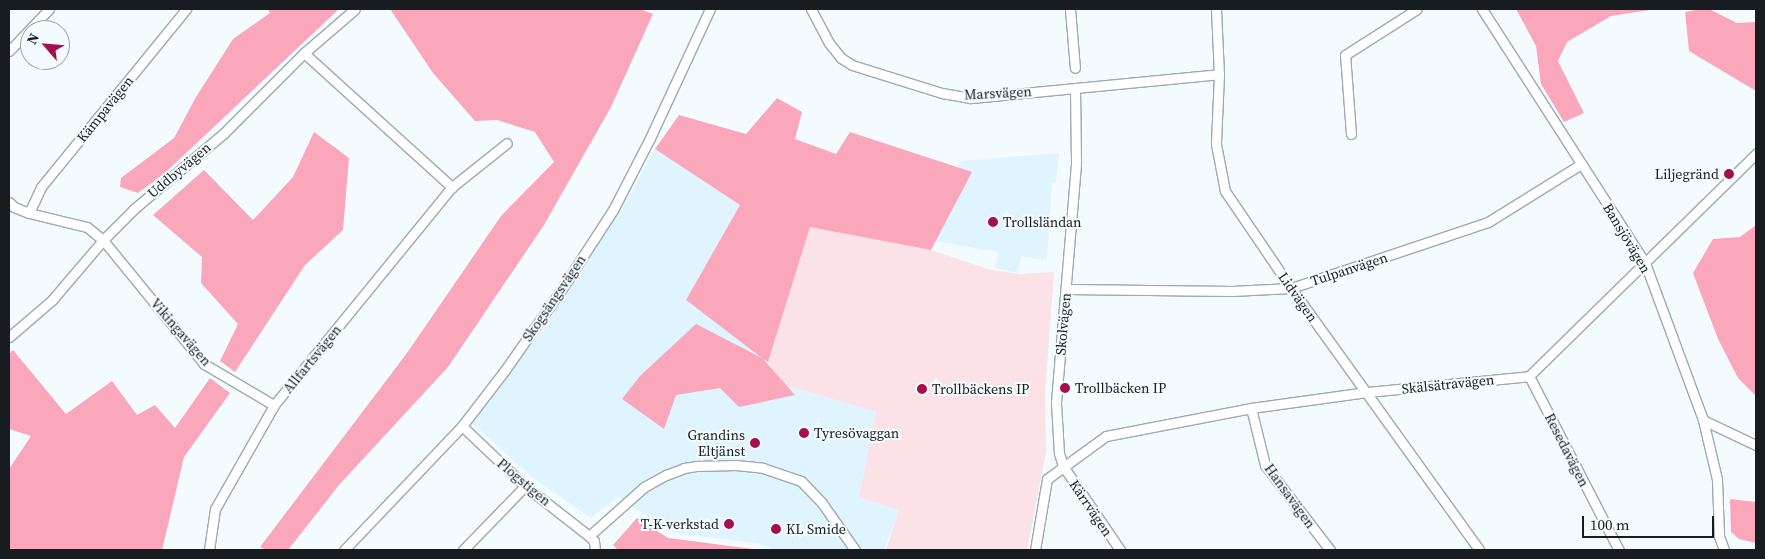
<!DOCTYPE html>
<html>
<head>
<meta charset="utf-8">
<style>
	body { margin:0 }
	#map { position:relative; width:1765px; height:559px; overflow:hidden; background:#f4fbff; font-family:"Source Serif 4",serif }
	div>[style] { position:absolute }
	.built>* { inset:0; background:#dff4fe }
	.green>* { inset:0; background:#fae2e7 }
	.forest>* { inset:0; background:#faa7bb }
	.roads { filter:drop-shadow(1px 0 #9aabb3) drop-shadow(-1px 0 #9aabb3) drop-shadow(0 1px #9aabb3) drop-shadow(0 -1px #9aabb3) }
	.minor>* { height:9px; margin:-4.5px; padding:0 4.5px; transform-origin:4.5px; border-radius:4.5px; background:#fff }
	.dots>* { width:14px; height:14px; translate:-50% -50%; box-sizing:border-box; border:2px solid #f4fbff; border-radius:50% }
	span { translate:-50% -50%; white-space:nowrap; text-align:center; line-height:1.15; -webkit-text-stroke:4px #f4fbff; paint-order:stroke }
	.street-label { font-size:14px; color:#161c20 }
	.poi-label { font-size:14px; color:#161c20 }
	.right { translate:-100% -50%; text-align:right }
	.left { translate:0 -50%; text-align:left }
	.frame { position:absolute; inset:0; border:10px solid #161c20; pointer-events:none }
	.north { position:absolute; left:20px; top:20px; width:50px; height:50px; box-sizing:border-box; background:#f4fbff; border:1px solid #9ba2a6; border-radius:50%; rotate:297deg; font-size:14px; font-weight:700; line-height:20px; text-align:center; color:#161c20 }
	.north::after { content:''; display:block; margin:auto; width:18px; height:22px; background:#a4104f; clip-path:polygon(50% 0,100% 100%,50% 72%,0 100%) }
	.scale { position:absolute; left:1582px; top:516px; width:132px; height:22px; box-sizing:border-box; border:2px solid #161c20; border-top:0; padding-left:6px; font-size:15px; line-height:18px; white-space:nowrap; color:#161c20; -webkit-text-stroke:4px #f4fbff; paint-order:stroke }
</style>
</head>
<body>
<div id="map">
	<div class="built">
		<i style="clip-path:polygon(655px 149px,740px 205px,686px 300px,768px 362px,781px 384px,876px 412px,859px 496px,899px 510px,884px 550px,772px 550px,762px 544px,670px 532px,618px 497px,591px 518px,533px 478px,470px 421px,548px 322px,630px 194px)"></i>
		<i style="clip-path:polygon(1059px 153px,1056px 183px,1052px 183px,1047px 261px,1021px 256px,1018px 273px,995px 268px,998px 252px,933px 241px,938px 203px,961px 161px)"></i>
	</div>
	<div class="green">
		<i style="clip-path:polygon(810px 227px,931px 250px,991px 270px,1020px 274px,1054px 272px,1045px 395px,1046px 452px,1027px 550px,886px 550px,899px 510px,859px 497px,876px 412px,781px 384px,768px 362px)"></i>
	</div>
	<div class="forest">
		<i style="clip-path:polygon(268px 9px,339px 9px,165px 173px,138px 193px,120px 187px,121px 178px,174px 138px,196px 97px,233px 39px,270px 13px)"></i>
		<i style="clip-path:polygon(390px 9px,640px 9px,653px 14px,611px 107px,544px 225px,448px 367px,339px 485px,288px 550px,266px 550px,260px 547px,407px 353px,501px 216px,554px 162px,535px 132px,497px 120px,475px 121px,433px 73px)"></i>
		<i style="clip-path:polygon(1516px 9px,1656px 9px,1611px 16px,1567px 42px,1558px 61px,1584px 113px,1564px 122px,1541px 84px,1536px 46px)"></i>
		<i style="clip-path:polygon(1701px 9px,1709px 9px,1737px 23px,1756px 22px,1756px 91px,1689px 51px,1685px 12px)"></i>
		<i style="clip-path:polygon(777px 98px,802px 112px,795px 139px,836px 154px,850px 132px,972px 172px,931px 250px,810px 227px,768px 362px,763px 359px,795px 395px,739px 407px,720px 388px,676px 395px,664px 429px,622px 399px,640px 376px,696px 324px,762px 358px,686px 300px,740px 205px,655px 149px,679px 115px,746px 134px)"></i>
		<i style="clip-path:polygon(314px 132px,349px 158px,343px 230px,305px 265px,235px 372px,220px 361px,238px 324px,201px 283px,202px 257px,153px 215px,204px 170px,253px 220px,293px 177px)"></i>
		<i style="clip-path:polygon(1756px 225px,1756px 396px,1738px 378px,1718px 339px,1693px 273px,1713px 239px,1740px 237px)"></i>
		<i style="clip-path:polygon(13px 350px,66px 414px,112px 381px,137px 415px,155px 405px,175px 428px,210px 378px,230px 393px,184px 457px,162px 550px,9px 550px,9px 469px,31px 436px,9px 429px,9px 354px)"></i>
		<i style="clip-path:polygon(1730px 499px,1756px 502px,1756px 543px,1739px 539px,1731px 532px)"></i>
		<i style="clip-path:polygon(637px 518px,668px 538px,761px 550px,618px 550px,613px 545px)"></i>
	</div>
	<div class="roads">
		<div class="minor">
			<i style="left:811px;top:9px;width:38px;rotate:62deg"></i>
			<i style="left:829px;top:43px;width:19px;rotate:51deg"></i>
			<i style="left:841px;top:58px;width:13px;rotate:32deg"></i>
			<i style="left:852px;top:65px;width:94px;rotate:17.3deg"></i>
			<i style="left:942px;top:93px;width:29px;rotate:10deg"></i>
			<i style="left:971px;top:98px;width:249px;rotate:-5.5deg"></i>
			<i style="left:1070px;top:9px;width:59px;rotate:85.2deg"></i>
			<i style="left:1216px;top:9px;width:65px;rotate:87.4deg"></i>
			<i style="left:1219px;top:74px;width:70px;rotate:92.5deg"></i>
			<i style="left:1216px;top:144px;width:48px;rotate:79.2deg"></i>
			<i style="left:1225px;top:191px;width:117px;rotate:55.8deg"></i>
			<i style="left:1291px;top:288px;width:322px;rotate:54.3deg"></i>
			<i style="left:1482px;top:9px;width:302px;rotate:57.3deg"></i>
			<i style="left:1645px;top:263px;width:167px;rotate:69.7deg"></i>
			<i style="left:1703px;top:420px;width:61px;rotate:76.7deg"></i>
			<i style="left:1717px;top:479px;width:57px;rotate:88deg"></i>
			<i style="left:1719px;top:536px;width:15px;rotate:70deg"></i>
			<i style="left:9px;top:51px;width:58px;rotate:-46.4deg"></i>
			<i style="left:304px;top:53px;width:200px;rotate:42.2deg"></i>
			<i style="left:1075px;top:89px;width:75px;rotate:89.2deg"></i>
			<i style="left:1076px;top:164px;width:240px;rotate:94.8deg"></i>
			<i style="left:1056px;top:403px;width:50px;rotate:86.6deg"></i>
			<i style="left:1059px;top:453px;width:14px;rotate:73deg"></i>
			<i style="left:1063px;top:466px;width:102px;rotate:55.8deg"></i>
			<i style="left:1351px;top:134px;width:79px;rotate:-94.3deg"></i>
			<i style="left:1345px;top:55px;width:85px;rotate:-32.6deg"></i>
			<i style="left:9px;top:202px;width:7px;rotate:45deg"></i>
			<i style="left:14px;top:207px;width:16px;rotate:22deg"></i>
			<i style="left:29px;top:213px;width:60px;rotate:13.6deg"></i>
			<i style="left:87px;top:227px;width:21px;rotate:39deg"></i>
			<i style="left:103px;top:240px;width:160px;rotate:50.8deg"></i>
			<i style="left:204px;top:364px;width:81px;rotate:30.4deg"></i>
			<i style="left:29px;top:213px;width:29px;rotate:-65deg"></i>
			<i style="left:41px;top:187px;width:230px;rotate:-50.8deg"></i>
			<i style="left:1067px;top:289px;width:165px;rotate:0.7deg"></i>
			<i style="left:1232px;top:291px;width:59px;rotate:-2.9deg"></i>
			<i style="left:1291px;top:288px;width:208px;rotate:-18.5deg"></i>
			<i style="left:1488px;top:222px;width:110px;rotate:-31.9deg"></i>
			<i style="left:9px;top:337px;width:57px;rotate:-40.7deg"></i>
			<i style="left:52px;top:300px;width:79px;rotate:-49.6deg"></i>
			<i style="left:103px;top:240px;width:45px;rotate:-45deg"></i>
			<i style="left:135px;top:208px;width:115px;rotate:-40.1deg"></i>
			<i style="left:223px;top:134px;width:115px;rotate:-45deg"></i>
			<i style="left:304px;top:53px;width:67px;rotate:-40.8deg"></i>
			<i style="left:1529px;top:376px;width:196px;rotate:62.7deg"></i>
			<i style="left:1251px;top:408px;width:59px;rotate:76.2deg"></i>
			<i style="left:1265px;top:465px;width:107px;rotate:52.6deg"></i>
			<i style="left:1703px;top:420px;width:59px;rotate:25.3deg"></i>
			<i style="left:462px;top:426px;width:87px;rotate:43.6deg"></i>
			<i style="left:525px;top:486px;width:81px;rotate:38deg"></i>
			<i style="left:589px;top:536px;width:7px;rotate:45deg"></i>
			<i style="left:594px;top:541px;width:9px;rotate:84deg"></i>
			<i style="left:589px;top:536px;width:74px;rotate:-41.7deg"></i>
			<i style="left:644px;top:487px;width:25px;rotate:-29deg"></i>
			<i style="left:666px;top:475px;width:19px;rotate:-21deg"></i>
			<i style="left:684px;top:468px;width:12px;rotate:-9deg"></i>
			<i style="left:696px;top:466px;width:40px;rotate:-1.4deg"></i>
			<i style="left:736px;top:465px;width:27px;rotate:6deg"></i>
			<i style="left:763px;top:468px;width:40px;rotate:18.9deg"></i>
			<i style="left:801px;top:481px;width:30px;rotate:46deg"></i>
			<i style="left:822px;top:503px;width:57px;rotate:54.9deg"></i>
			<i style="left:209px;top:550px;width:41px;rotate:-81.7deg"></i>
			<i style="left:215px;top:509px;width:120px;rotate:-60.4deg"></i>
			<i style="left:274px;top:405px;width:281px;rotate:-50.8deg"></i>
			<i style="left:452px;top:187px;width:70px;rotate:-38.7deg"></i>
			<i style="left:344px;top:550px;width:171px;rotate:-46.4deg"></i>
			<i style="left:462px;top:426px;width:71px;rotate:-52.5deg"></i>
			<i style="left:505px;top:370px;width:94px;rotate:-55deg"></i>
			<i style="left:559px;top:293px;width:99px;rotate:-57deg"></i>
			<i style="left:613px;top:210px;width:81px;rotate:-62.8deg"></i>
			<i style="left:650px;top:138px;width:142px;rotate:-65.1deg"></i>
			<i style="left:463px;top:550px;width:89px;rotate:-45.9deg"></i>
			<i style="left:1035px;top:550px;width:72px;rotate:-80.4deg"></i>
			<i style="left:1047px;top:479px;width:73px;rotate:-36.1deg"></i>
			<i style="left:1106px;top:436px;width:148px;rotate:-10.9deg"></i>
			<i style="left:1251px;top:408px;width:117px;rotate:-7.9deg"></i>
			<i style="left:1367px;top:392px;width:163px;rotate:-5.6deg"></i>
			<i style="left:1529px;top:376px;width:318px;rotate:-44.4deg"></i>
		</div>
	</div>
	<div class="dots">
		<i style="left:1729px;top:174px;background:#a4104f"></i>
		<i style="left:993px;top:222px;background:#a4104f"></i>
		<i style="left:1065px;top:388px;background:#a4104f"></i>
		<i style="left:922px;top:389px;background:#a4104f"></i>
		<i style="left:804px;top:433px;background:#a4104f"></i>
		<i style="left:755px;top:443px;background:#a4104f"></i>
		<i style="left:729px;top:524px;background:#a4104f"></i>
		<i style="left:776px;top:529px;background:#a4104f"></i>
	</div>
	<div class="street-label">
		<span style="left:998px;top:93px;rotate:-3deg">Marsvägen</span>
		<span style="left:105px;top:109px;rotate:-51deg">Kämpavägen</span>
		<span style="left:179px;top:170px;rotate:-40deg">Uddbyvägen</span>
		<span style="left:1627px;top:238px;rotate:59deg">Bansjövägen</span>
		<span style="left:1349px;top:269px;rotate:-18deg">Tulpanvägen</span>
		<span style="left:1298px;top:297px;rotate:55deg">Lidvägen</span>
		<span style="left:554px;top:298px;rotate:-56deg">Skogsängsvägen</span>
		<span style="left:1063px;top:324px;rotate:-85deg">Skolvägen</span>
		<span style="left:181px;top:332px;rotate:49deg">Vikingavägen</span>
		<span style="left:312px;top:359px;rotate:-51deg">Allfartsvägen</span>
		<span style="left:1448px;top:384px;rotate:-6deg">Skälsätravägen</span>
		<span style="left:1567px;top:450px;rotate:63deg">Resedavägen</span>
		<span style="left:524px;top:482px;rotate:40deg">Plogstigen</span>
		<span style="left:1290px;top:496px;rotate:54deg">Hansavägen</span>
		<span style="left:1091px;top:508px;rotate:56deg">Kärrvägen</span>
	</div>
	<div class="poi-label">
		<span class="right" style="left:1719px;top:174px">Liljegränd</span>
		<span class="left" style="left:1003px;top:222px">Trollsländan</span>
		<span class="left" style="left:1075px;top:388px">Trollbäcken IP</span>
		<span class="left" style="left:932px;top:389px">Trollbäckens IP</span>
		<span class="left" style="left:814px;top:433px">Tyresövaggan</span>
		<span class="right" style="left:745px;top:443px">Grandins<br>Eltjänst</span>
		<span class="right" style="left:719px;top:524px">T-K-verkstad</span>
		<span class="left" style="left:786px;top:529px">KL Smide</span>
	</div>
	<div class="frame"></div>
	<div class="north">N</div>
	<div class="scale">100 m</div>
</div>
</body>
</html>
